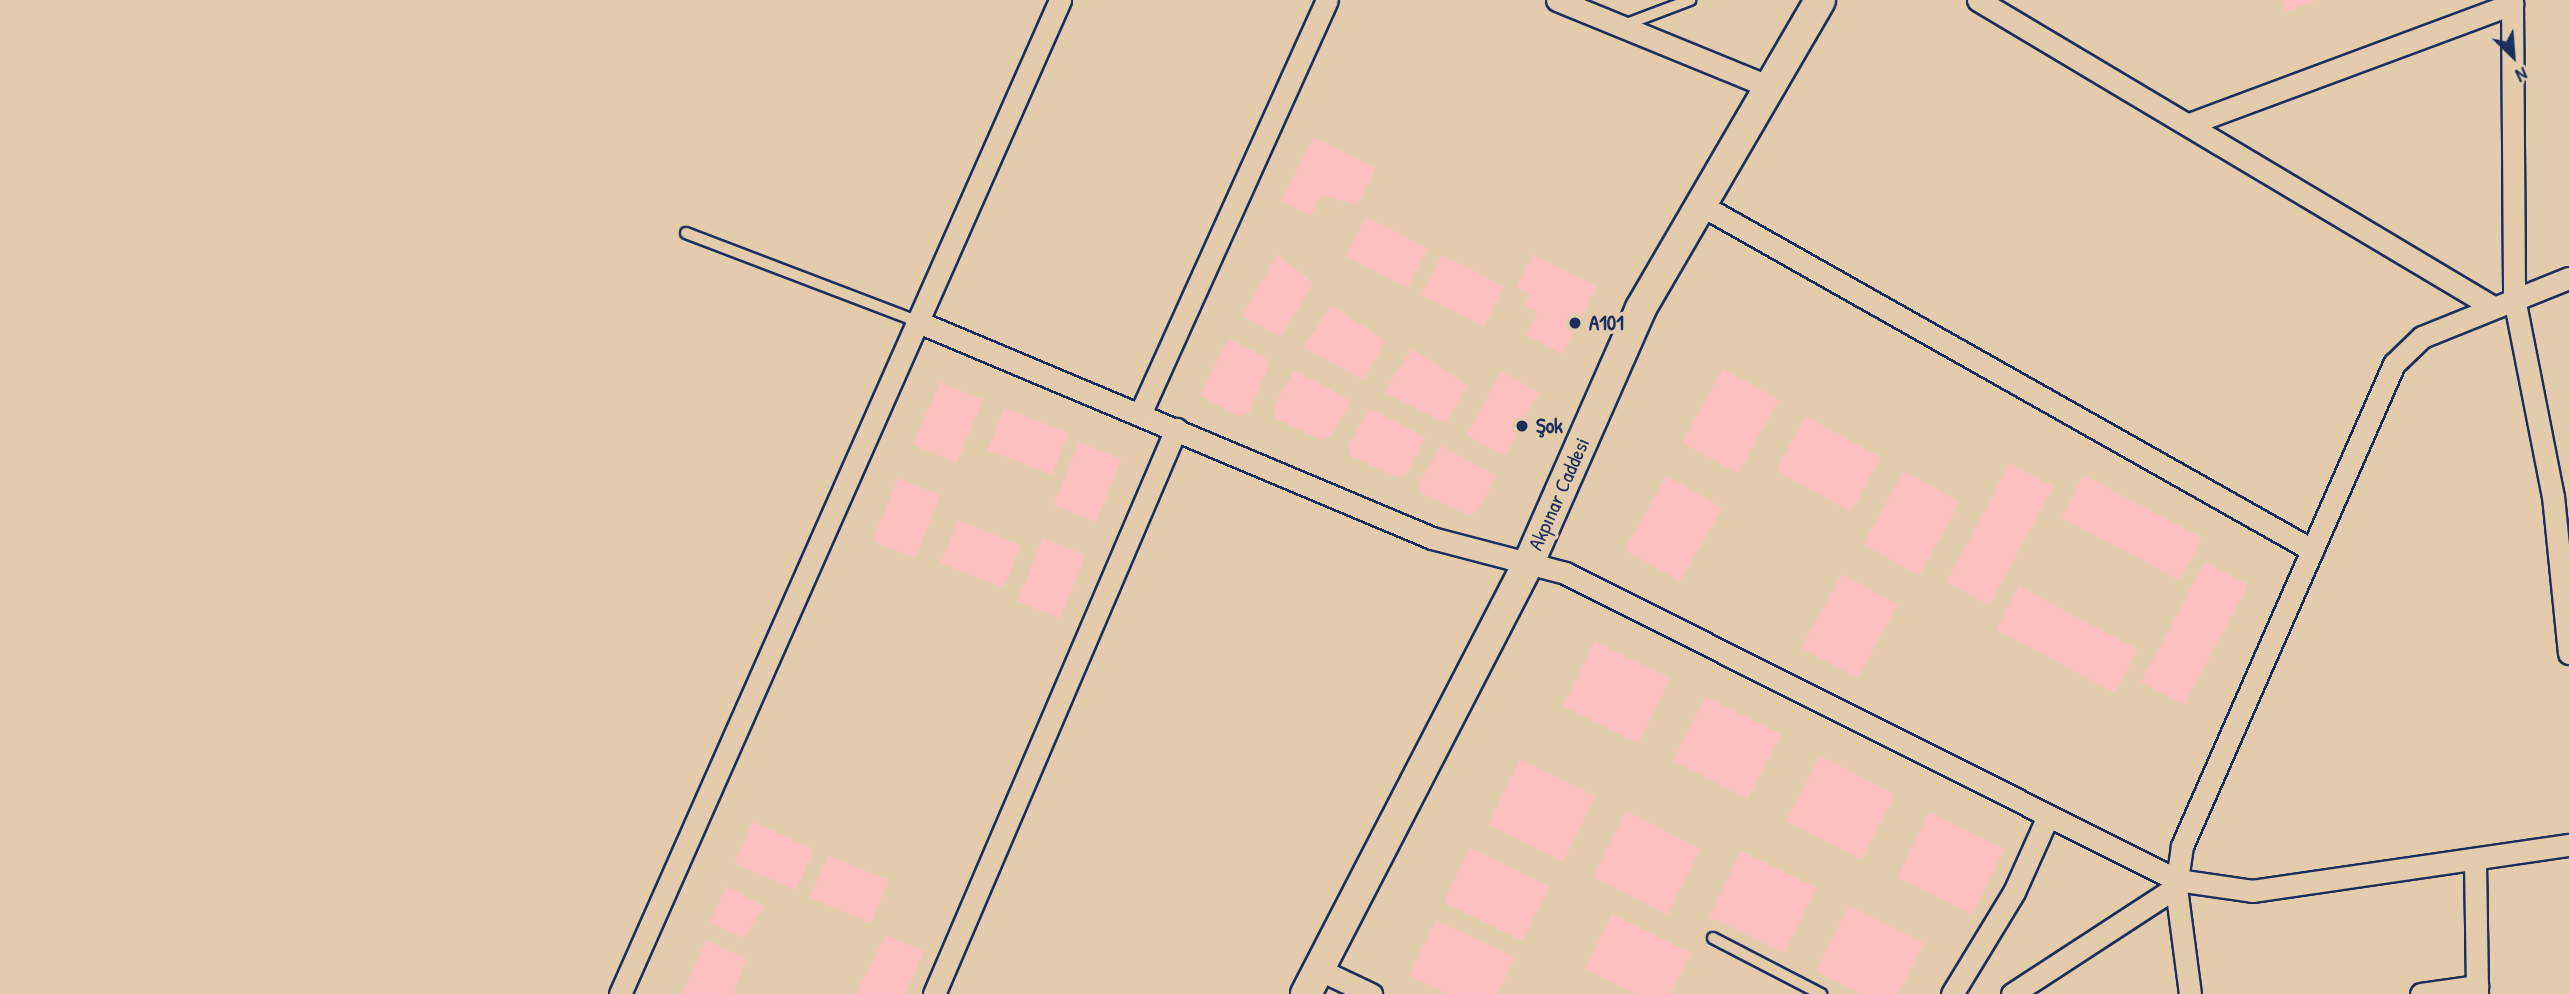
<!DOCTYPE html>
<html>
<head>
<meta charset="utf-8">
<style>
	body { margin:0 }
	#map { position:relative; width:2569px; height:994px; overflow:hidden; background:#e3ccac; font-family:"Patrick Hand",sans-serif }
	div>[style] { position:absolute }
	.building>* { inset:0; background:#fcc0be; transform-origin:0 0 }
	.roads { filter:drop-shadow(2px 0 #1b2f5e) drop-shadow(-2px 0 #1b2f5e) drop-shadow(0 2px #1b2f5e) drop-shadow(0 -2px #1b2f5e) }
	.lane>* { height:10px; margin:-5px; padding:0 5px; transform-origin:5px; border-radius:5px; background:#e3ccac }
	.street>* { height:21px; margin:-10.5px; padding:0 10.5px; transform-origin:10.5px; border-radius:10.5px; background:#e3ccac }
	.secondary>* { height:30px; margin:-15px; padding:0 15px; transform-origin:15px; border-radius:15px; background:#e3ccac }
	.dots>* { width:19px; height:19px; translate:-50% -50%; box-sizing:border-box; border:4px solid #e3ccac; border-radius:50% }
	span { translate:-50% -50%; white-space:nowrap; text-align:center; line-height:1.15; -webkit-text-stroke:7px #e3ccac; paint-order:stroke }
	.poi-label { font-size:21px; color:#1b2f5e; font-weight:700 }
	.left { translate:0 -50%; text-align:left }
	.street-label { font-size:21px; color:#1b2f5e }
	.north { position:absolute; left:2478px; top:21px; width:70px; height:70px; -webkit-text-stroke:5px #e3ccac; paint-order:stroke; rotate:155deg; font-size:19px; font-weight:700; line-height:28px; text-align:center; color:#1b2f5e }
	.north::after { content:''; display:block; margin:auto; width:24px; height:32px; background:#1b2f5e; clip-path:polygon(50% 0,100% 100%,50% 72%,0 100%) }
</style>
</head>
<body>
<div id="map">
	<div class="building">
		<i style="clip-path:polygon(2282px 0,2318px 0,2287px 12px)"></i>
		<i style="clip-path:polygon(1314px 137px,1376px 169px,1357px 205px,1321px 195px,1311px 216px,1281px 201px)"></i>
		<i style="left:1366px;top:217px;width:69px;height:44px;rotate:27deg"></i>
		<i style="clip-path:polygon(1277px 254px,1313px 283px,1281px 337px,1243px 316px)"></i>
		<i style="clip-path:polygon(1533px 254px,1597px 286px,1562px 354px,1526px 335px,1538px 312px,1524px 305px,1530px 294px,1516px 287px)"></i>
		<i style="left:1442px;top:255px;width:70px;height:45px;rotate:27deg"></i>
		<i style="clip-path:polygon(1331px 305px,1385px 341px,1364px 380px,1303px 348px)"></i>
		<i style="clip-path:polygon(1228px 339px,1265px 357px,1269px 365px,1249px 413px,1239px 416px,1200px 396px)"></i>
		<i style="clip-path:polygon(1412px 349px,1467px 385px,1446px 424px,1384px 392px)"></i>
		<i style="left:1723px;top:369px;width:64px;height:84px;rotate:29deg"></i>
		<i style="clip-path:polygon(1295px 370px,1351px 401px,1331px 436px,1322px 440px,1275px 418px,1273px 408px)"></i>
		<i style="left:1501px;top:372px;width:43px;height:72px;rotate:28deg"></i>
		<i style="left:940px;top:382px;width:47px;height:68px;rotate:23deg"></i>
		<i style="left:1004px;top:408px;width:69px;height:45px;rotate:21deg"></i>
		<i style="clip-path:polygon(1370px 408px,1426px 438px,1406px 474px,1397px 477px,1350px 455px,1348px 446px)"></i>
		<i style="left:1806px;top:416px;width:86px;height:62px;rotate:29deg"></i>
		<i style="left:1079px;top:442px;width:46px;height:68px;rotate:22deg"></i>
		<i style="clip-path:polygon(1441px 446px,1497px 476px,1477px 512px,1468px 515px,1421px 493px,1419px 484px)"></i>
		<i style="left:2010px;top:463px;width:49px;height:135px;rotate:28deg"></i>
		<i style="left:1904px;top:471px;width:64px;height:84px;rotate:29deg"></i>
		<i style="left:2084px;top:475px;width:134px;height:48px;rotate:28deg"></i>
		<i style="left:1667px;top:476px;width:64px;height:85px;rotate:30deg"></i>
		<i style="left:898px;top:478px;width:46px;height:68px;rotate:22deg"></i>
		<i style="left:958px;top:520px;width:68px;height:46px;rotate:22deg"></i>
		<i style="left:1043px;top:538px;width:46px;height:68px;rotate:22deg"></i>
		<i style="left:2205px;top:562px;width:49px;height:136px;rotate:28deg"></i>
		<i style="left:1842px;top:574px;width:64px;height:84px;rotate:29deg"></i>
		<i style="left:2019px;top:586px;width:135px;height:49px;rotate:28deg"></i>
		<i style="left:1595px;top:641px;width:84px;height:73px;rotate:26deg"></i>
		<i style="left:1706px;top:696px;width:84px;height:73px;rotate:27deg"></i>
		<i style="left:1820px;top:756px;width:84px;height:73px;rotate:27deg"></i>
		<i style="left:1520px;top:759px;width:84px;height:73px;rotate:26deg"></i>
		<i style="left:1626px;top:811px;width:84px;height:74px;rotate:27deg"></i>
		<i style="left:1929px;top:812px;width:84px;height:73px;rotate:26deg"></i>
		<i style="left:753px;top:822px;width:67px;height:45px;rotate:24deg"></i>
		<i style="left:1470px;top:848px;width:88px;height:60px;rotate:26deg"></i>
		<i style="left:1741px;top:851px;width:84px;height:73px;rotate:26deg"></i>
		<i style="left:828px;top:855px;width:66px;height:46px;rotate:23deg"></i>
		<i style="clip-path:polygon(727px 886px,764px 907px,743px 938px,710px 922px)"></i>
		<i style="clip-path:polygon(1849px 906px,1924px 943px,1898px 994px,1862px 994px,1816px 971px)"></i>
		<i style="clip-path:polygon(1612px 914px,1691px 953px,1670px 994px,1636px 994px,1585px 969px)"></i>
		<i style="clip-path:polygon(1436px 920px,1515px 958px,1498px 994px,1448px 994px,1409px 975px)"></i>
		<i style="clip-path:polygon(886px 935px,924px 951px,905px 994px,856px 994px)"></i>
		<i style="clip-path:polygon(707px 940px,747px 959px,733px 994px,682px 994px)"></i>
	</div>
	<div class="roads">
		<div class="lane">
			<i style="left:1624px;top:25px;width:71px;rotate:-20.7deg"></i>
			<i style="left:686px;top:233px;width:246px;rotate:20.9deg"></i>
			<i style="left:1713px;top:938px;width:122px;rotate:27.4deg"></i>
		</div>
		<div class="street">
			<i style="left:1557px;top:0;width:230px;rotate:22.2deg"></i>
			<i style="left:1978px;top:0;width:600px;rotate:30.8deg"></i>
			<i style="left:2512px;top:0;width:298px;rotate:89.6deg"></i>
			<i style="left:2514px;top:298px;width:202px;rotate:78.9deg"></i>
			<i style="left:2553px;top:496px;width:158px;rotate:84.2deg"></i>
			<i style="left:2189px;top:124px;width:345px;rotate:-20.4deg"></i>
			<i style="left:1701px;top:205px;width:702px;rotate:29.45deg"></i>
			<i style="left:916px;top:321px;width:560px;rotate:22.81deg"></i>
			<i style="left:1432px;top:538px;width:138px;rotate:14.7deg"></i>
			<i style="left:1565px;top:573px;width:685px;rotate:26.64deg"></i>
			<i style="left:2177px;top:880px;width:76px;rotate:8.3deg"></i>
			<i style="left:2252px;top:891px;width:320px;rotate:-8.3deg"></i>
			<i style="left:1140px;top:414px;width:454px;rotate:-65.7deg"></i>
			<i style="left:2475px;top:861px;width:133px;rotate:89.1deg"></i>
			<i style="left:1318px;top:969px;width:59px;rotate:25.3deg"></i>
			<i style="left:620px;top:994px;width:1087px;rotate:-66.12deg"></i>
			<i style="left:934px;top:994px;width:615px;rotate:-66.81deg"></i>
			<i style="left:1952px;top:994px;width:119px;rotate:-58.7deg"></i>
			<i style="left:2014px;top:892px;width:83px;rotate:-65.9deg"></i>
			<i style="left:2012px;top:994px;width:196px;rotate:-33.1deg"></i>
			<i style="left:2190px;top:994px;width:108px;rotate:-97.5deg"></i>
			<i style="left:2176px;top:887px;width:41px;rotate:-81.7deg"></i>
			<i style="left:2182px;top:846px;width:527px;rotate:-66.26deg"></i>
			<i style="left:2394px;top:364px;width:39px;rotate:-44deg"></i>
			<i style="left:2422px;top:337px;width:158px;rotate:-21.9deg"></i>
			<i style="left:2421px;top:994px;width:57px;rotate:-8.1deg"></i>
		</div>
		<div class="secondary">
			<i style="left:1306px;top:994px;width:488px;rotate:-62.7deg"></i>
			<i style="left:1530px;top:560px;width:275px;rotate:-66.2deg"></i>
			<i style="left:1641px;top:308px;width:356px;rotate:-59.8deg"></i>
		</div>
	</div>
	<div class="dots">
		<i style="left:1575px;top:323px;background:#1b2f5e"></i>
		<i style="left:1522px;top:426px;background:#1b2f5e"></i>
	</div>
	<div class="poi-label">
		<span class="left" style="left:1589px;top:323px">A101</span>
		<span class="left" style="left:1536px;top:426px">Şok</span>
	</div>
	<div class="street-label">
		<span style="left:1559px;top:494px;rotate:-66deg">Akpınar Caddesi</span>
	</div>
	<div class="north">N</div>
</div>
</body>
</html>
